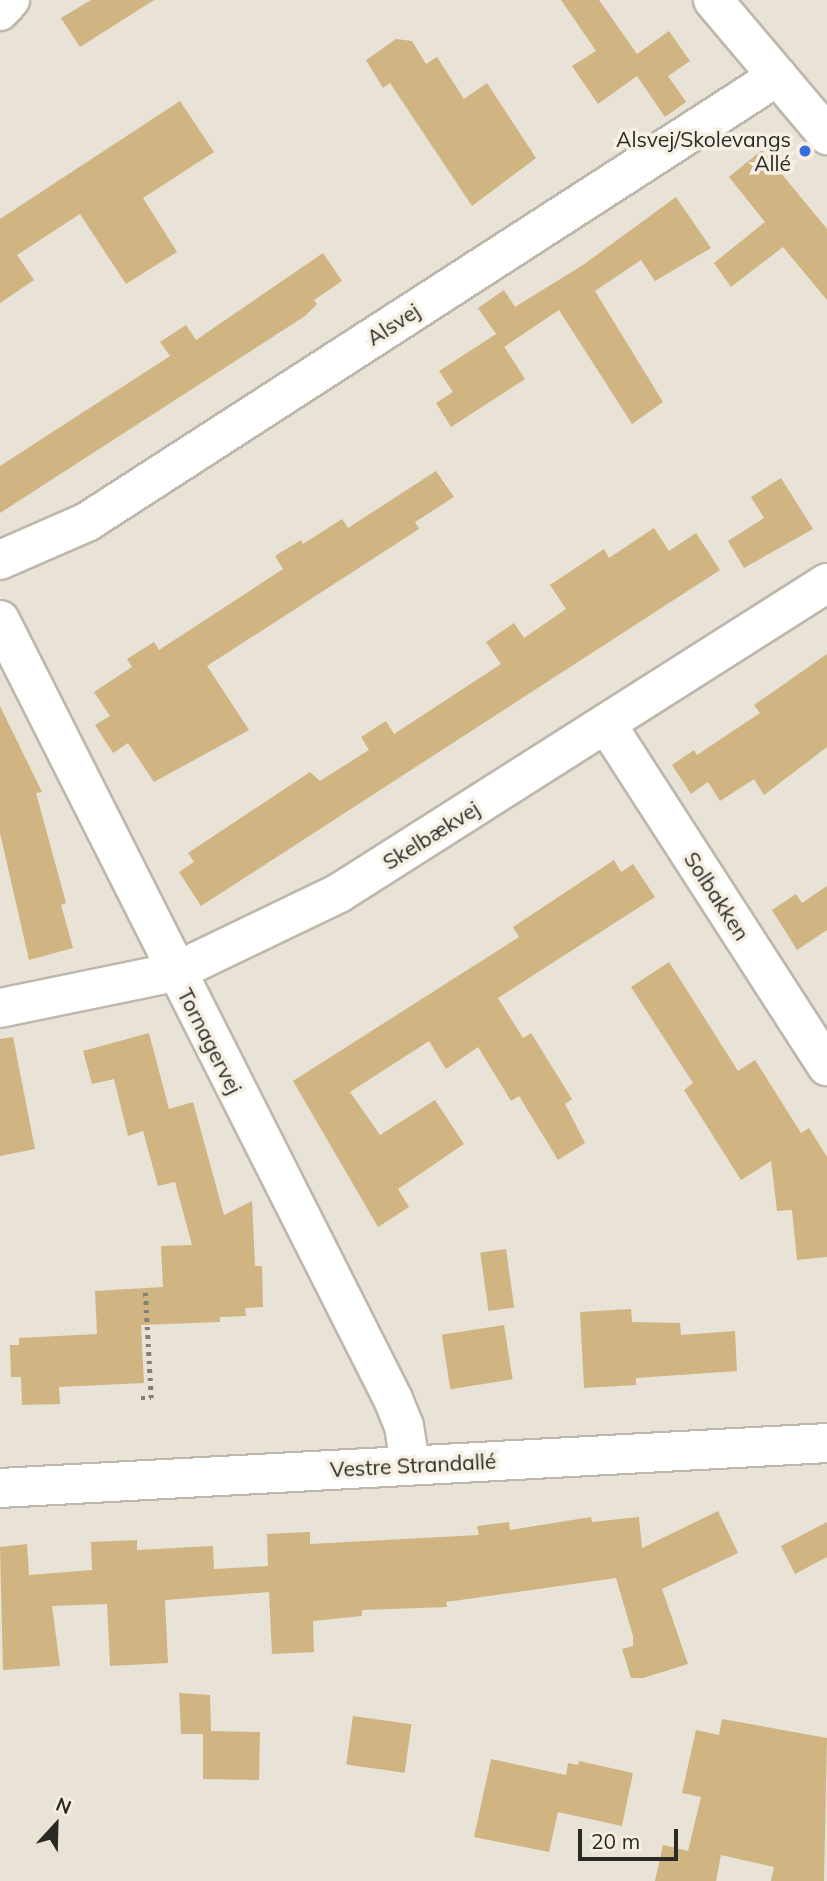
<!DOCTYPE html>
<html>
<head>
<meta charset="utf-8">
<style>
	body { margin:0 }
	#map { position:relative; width:827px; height:1881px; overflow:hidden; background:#e9e2d6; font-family:Mulish,sans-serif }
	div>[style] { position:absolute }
	.building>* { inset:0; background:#d0b582; transform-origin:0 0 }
	.path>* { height:4.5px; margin-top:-2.25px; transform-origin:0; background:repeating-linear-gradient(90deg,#837f77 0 3.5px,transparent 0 8.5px) }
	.roads { filter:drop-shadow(2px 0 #beb7ac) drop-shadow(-2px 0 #beb7ac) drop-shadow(0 2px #beb7ac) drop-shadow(0 -2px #beb7ac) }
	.minor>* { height:38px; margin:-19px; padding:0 19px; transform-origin:19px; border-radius:19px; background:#fff }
	.dots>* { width:19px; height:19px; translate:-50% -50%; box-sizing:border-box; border:4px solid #f6f0e4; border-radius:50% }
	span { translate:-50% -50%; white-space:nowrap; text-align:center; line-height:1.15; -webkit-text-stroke:7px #f6f0e4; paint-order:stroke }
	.poi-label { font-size:21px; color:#2b2924 }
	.right { translate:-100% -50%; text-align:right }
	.street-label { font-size:21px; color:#2b2924 }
	.north { position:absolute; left:21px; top:1790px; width:70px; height:70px; -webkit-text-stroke:5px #f6f0e4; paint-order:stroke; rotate:22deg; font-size:19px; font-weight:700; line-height:28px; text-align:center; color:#2b2924 }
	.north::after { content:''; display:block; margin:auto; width:24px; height:32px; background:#2b2924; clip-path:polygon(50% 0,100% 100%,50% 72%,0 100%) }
	.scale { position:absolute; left:578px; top:1829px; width:100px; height:32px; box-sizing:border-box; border:4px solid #2b2924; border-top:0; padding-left:9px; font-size:21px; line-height:24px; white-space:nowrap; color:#2b2924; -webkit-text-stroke:5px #f6f0e4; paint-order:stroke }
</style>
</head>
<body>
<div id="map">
	<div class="building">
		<i style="clip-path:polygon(91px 0,154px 0,80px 47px,61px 18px)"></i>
		<i style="clip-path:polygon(561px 0,599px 0,637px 54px,669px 31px,690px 61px,668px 76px,686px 102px,665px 117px,637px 76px,598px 104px,572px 66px,596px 51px)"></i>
		<i style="clip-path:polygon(396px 39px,412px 41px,426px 64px,437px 57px,464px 99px,487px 83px,536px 158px,472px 206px,390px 83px,383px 88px,366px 60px)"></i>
		<i style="clip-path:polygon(180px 101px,214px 152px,143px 198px,177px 252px,126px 284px,80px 214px,17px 255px,34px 280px,0 303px,0 219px)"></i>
		<i style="clip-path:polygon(762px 150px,827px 229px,827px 300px,783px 247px,731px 287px,714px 263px,765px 222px,729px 177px)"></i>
		<i style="clip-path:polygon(676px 197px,711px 248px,655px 281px,641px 260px,595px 291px,663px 402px,632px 424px,559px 310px,504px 347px,496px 334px,525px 379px,451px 427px,436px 403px,453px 392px,439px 371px,496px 334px,478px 308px,504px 290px,515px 307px,583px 265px)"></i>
		<i style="clip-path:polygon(323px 253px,342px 281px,314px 300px,317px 304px,305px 316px,0 513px,0 466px,170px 356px,160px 342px,186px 325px,196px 340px)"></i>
		<i style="clip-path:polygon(436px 471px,454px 497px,415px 522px,419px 529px,207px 666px,249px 730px,154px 782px,128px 743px,113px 753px,95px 725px,110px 716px,94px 692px,132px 667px,127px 659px,154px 642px,159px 650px,283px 569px,275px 556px,301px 540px,303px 544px,342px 519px,348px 528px)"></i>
		<i style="clip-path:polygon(781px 478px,813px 529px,744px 568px,728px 541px,764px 518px,751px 497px)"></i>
		<i style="clip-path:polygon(654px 528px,669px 551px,696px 533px,720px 570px,201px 906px,179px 872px,194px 862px,188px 853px,310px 772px,320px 781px,369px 750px,361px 737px,386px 721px,394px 734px,501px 664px,486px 642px,514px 623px,524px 638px,566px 609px,550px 585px,604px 549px,609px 558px)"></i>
		<i style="clip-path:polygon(827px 654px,827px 747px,764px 795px,754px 779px,720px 801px,708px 782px,691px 794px,672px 765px,694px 750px,697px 755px,760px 713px,754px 705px)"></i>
		<i style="clip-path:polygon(0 706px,42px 792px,36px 793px,66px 903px,61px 905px,73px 948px,29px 960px,0 833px)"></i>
		<i style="clip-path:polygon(614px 860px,621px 872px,633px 864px,655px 897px,498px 998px,523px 1038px,531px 1033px,572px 1099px,565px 1104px,585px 1143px,558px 1160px,519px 1096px,511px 1101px,478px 1047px,446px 1069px,429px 1041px,350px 1092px,380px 1135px,435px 1100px,464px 1144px,398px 1189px,409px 1207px,378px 1227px,293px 1081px,519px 937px,513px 927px)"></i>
		<i style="clip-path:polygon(827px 886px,827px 930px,797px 950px,772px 910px,796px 894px,802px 903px)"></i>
		<i style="clip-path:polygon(669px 962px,738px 1071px,755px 1060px,801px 1133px,809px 1128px,827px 1157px,827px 1257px,797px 1260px,792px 1210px,777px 1211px,771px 1161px,741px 1180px,684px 1090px,693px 1083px,631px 987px)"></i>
		<i style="clip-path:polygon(149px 1033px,169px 1109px,193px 1102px,224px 1215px,252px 1201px,255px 1266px,262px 1266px,263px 1307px,245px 1308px,246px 1316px,220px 1317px,220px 1322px,141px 1325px,144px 1383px,59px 1387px,60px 1404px,22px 1405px,21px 1377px,11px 1377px,10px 1345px,19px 1345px,19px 1338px,97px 1334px,95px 1291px,163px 1287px,161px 1246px,192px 1245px,175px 1182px,158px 1186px,143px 1131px,128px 1136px,114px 1079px,92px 1084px,83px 1051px)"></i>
		<i style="clip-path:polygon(13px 1037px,35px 1149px,0 1156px,0 1039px)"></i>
		<i style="left:506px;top:1249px;width:59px;height:26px;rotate:82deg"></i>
		<i style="clip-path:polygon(631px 1309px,632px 1322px,680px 1323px,681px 1335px,735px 1331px,737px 1371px,636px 1378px,636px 1385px,584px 1388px,580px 1312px)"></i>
		<i style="left:504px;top:1325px;width:55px;height:63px;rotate:81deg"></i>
		<i style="clip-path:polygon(718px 1511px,738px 1553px,662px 1589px,688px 1664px,643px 1678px,631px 1678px,622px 1649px,633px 1646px,633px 1636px,616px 1578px,446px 1602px,447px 1607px,362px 1610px,362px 1616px,313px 1621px,314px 1652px,272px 1654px,269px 1592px,165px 1600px,168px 1663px,110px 1666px,107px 1604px,52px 1606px,60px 1666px,3px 1670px,0 1547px,27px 1544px,29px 1575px,92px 1570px,91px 1542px,137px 1540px,137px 1550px,213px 1546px,214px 1569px,268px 1566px,267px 1534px,310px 1532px,310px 1544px,479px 1535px,477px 1526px,509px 1522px,510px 1530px,591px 1517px,592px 1522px,639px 1517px,642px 1548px)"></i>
		<i style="clip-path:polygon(827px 1522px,827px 1557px,795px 1574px,781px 1546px)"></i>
		<i style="clip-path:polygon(179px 1693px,210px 1695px,211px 1731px,260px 1732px,259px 1780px,203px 1779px,203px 1734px,181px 1734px)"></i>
		<i style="left:353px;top:1716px;width:59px;height:49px;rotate:8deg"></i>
		<i style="clip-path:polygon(722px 1719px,827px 1738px,824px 1881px,771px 1881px,774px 1867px,721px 1855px,716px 1881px,655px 1881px,663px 1845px,688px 1851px,701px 1797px,682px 1793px,696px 1730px,719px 1735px)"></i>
		<i style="clip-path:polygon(491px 1759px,566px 1775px,568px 1763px,578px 1765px,579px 1761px,633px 1773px,622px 1826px,558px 1812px,549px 1852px,474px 1837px)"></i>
	</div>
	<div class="path">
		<i style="left:141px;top:1398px;width:10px"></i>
		<i style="left:151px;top:1398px;width:107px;rotate:-93.2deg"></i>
	</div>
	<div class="roads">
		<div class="minor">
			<i style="left:713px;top:0;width:177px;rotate:49.8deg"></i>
			<i style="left:0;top:11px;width:15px;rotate:-48deg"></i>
			<i style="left:0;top:560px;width:95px;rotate:-23.6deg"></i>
			<i style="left:87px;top:522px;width:822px;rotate:-32.84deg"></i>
			<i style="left:0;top:620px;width:873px;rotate:63.23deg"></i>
			<i style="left:393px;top:1399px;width:29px;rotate:68deg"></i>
			<i style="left:404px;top:1426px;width:39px;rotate:81deg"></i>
			<i style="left:607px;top:725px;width:406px;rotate:57.2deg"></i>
			<i style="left:0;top:1008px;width:179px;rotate:-11.6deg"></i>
			<i style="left:175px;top:972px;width:182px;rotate:-25.7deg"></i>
			<i style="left:339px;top:893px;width:578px;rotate:-32.43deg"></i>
			<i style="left:0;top:1488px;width:828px;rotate:-3.11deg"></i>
		</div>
	</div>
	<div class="dots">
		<i style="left:805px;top:151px;background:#366edd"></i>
	</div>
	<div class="poi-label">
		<span class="right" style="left:791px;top:151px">Alsvej/Skolevangs<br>Allé</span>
	</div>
	<div class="street-label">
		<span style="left:393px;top:324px;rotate:-33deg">Alsvej</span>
		<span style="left:431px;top:835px;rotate:-32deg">Skelbækvej</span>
		<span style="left:717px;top:896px;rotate:57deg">Solbakken</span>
		<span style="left:210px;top:1041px;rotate:63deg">Tornagervej</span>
		<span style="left:413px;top:1465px;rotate:-3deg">Vestre Strandallé</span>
	</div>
	<div class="north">N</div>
	<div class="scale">20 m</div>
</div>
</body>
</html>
